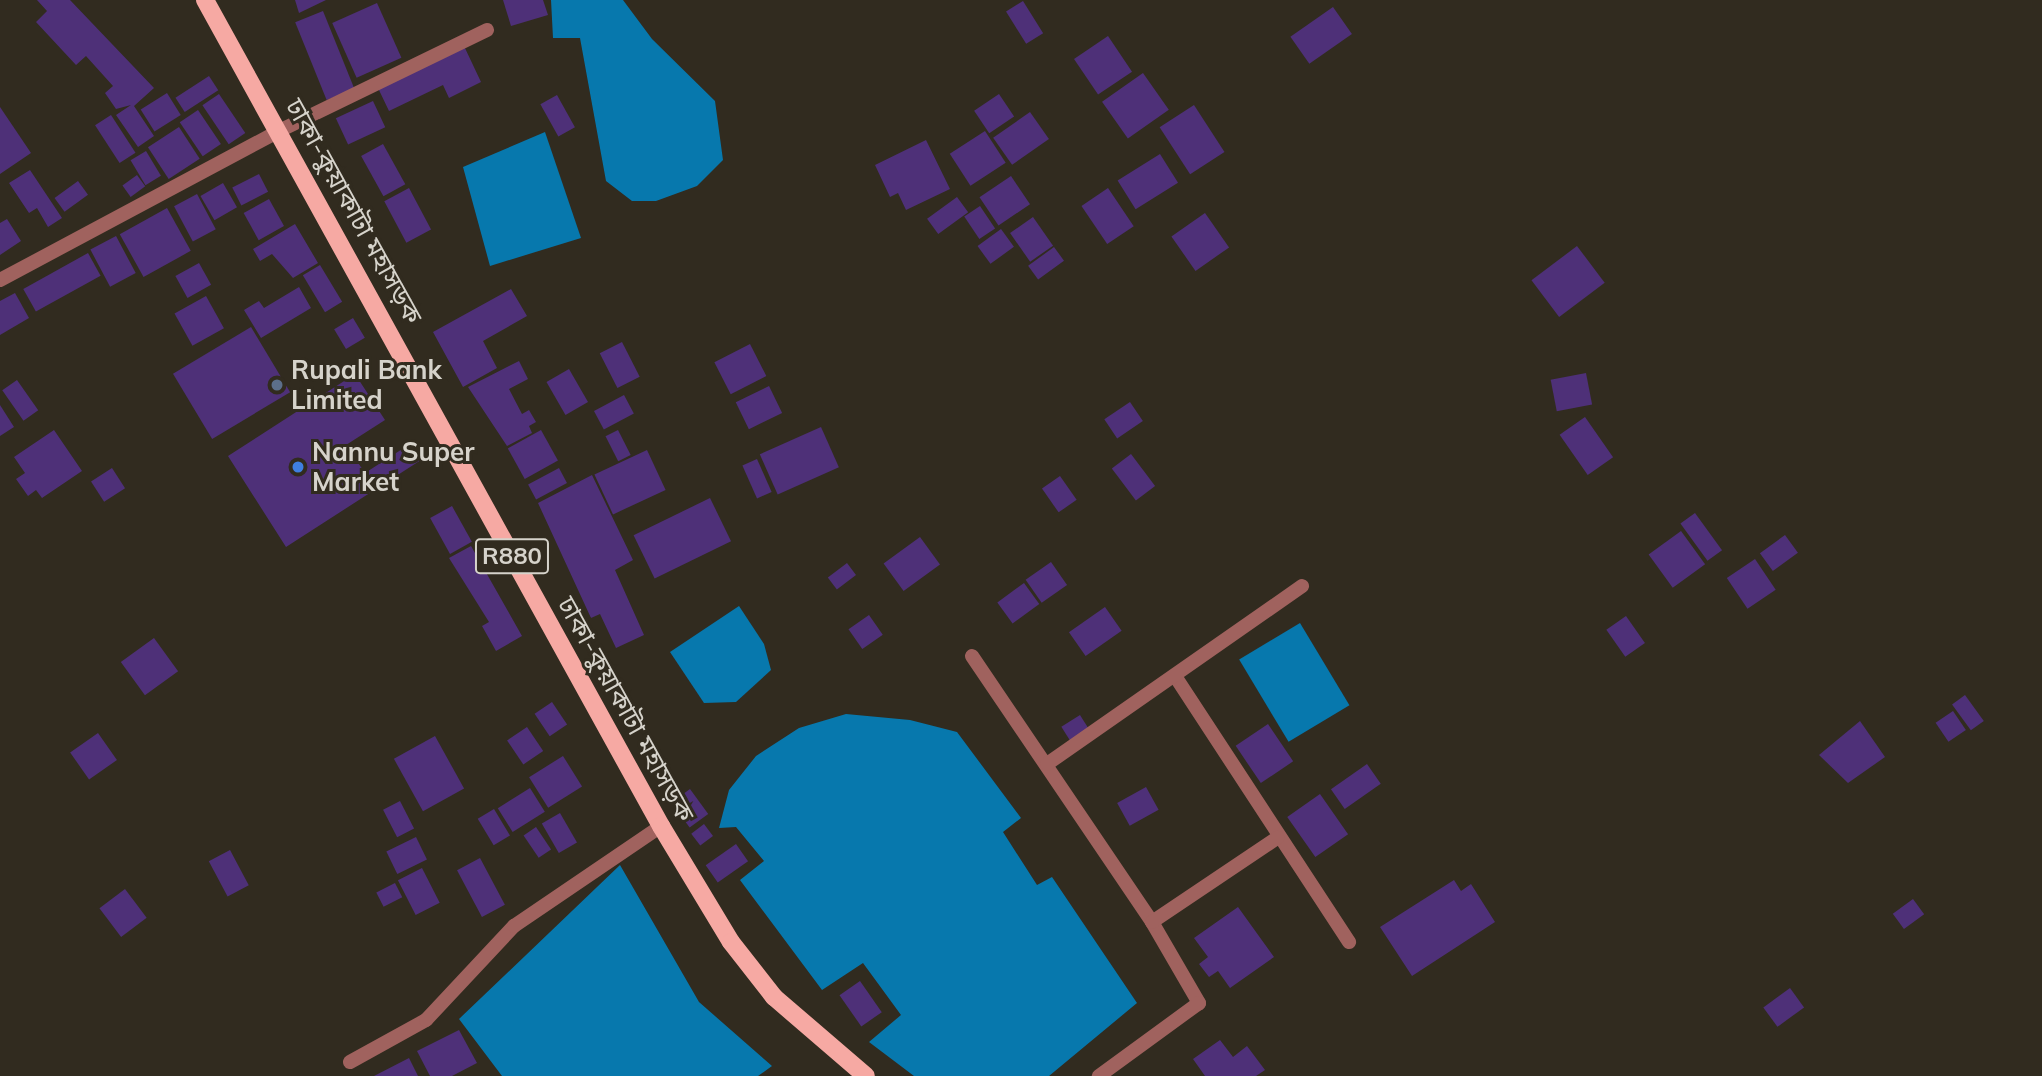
<!DOCTYPE html>
<html>
<head>
<meta charset="utf-8">
<style>
	body { margin:0 }
	#map { position:relative; width:2042px; height:1076px; overflow:hidden; background:#312b1f; font-family:Mulish,"Noto Sans Bengali",sans-serif }
	div>[style] { position:absolute }
	.water>* { inset:0; background:#0778ad; transform-origin:0 0 }
	.building>* { inset:0; background:#4e3078; transform-origin:0 0 }
	.service>* { height:14px; margin:-7px; padding:0 7px; transform-origin:7px; border-radius:7px; background:#a0625e }
	.minor>* { height:14px; margin:-7px; padding:0 7px; transform-origin:7px; border-radius:7px; background:#a0625e }
	.primary>* { height:18px; margin:-9px; padding:0 9px; transform-origin:9px; border-radius:9px; background:#f6a9a3 }
	.dots>* { width:19px; height:19px; translate:-50% -50%; box-sizing:border-box; border:4px solid #312b1f; border-radius:50% }
	span { translate:-50% -50%; white-space:nowrap; text-align:center; line-height:1.15; -webkit-text-stroke:6px #312b1f; paint-order:stroke }
	.shield-label span { padding:2px 5px; background:#312b1f; border:2px solid; border-radius:5px; -webkit-text-stroke-width:0 }
	.shield-label { font-size:24px; color:#d6d3cb; font-weight:700 }
	.street-label { font-size:26px; color:#d6d3cb }
	.poi-label { font-size:26px; color:#d6d3cb; font-weight:700 }
	.left { translate:0 -50%; text-align:left }
</style>
</head>
<body>
<div id="map">
	<div class="water">
		<i style="clip-path:polygon(551px 0,623px 0,652px 39px,715px 101px,723px 160px,697px 186px,656px 201px,632px 201px,606px 181px,580px 38px,553px 38px)"></i>
		<i style="clip-path:polygon(545px 132px,581px 238px,490px 266px,463px 167px)"></i>
		<i style="clip-path:polygon(739px 606px,764px 644px,771px 670px,736px 702px,704px 703px,670px 652px)"></i>
		<i style="left:1300px;top:623px;width:96px;height:71px;rotate:59deg"></i>
		<i style="clip-path:polygon(846px 714px,910px 720px,957px 732px,1021px 818px,1003px 832px,1037px 885px,1052px 877px,1137px 1003px,1049px 1076px,914px 1076px,869px 1042px,901px 1015px,863px 963px,822px 990px,740px 880px,764px 861px,736px 827px,719px 828px,729px 790px,756px 756px,799px 728px)"></i>
		<i style="clip-path:polygon(620px 865px,699px 1002px,772px 1066px,758px 1076px,502px 1076px,459px 1019px)"></i>
	</div>
	<div class="building">
		<i style="clip-path:polygon(37px 0,70px 0,154px 88px,134px 106px,154px 136px,138px 147px,116px 115px,131px 105px,116px 109px,105px 93px,113px 86px,86px 56px,76px 65px,36px 22px,47px 11px)"></i>
		<i style="clip-path:polygon(295px 0,326px 0,299px 13px)"></i>
		<i style="clip-path:polygon(503px 0,543px 0,548px 15px,511px 26px)"></i>
		<i style="left:1023px;top:1px;width:38px;height:20px;rotate:58deg"></i>
		<i style="left:377px;top:3px;width:60px;height:49px;rotate:66deg"></i>
		<i style="left:1333px;top:7px;width:33px;height:52px;rotate:55deg"></i>
		<i style="left:323px;top:11px;width:84px;height:30px;rotate:68deg"></i>
		<i style="left:1108px;top:36px;width:43px;height:41px;rotate:56deg"></i>
		<i style="clip-path:polygon(464px 46px,481px 82px,449px 98px,443px 85px,389px 111px,378px 88px)"></i>
		<i style="left:1143px;top:73px;width:45px;height:50px;rotate:55deg"></i>
		<i style="left:209px;top:76px;width:17px;height:40px;rotate:57deg"></i>
		<i style="left:167px;top:93px;width:26px;height:31px;rotate:58deg"></i>
		<i style="left:219px;top:94px;width:47px;height:20px;rotate:56deg"></i>
		<i style="left:999px;top:94px;width:27px;height:30px;rotate:56deg"></i>
		<i style="left:557px;top:95px;width:37px;height:19px;rotate:61deg"></i>
		<i style="left:373px;top:101px;width:29px;height:41px;rotate:65deg"></i>
		<i style="left:1194px;top:105px;width:56px;height:41px;rotate:57deg"></i>
		<i style="clip-path:polygon(0 107px,31px 153px,0 174px)"></i>
		<i style="left:198px;top:110px;width:41px;height:22px;rotate:56deg"></i>
		<i style="left:1030px;top:112px;width:33px;height:45px;rotate:55deg"></i>
		<i style="left:111px;top:115px;width:45px;height:19px;rotate:57deg"></i>
		<i style="left:179px;top:127px;width:38px;height:37px;rotate:57deg"></i>
		<i style="left:985px;top:131px;width:38px;height:42px;rotate:57deg"></i>
		<i style="clip-path:polygon(926px 140px,950px 189px,906px 210px,898px 193px,890px 197px,875px 165px)"></i>
		<i style="left:383px;top:144px;width:46px;height:25px;rotate:61deg"></i>
		<i style="left:146px;top:151px;width:29px;height:18px;rotate:59deg"></i>
		<i style="left:1160px;top:154px;width:34px;height:50px;rotate:58deg"></i>
		<i style="clip-path:polygon(30px 170px,62px 218px,48px 227px,37px 208px,29px 213px,9px 183px)"></i>
		<i style="left:259px;top:174px;width:20px;height:30px;rotate:63deg"></i>
		<i style="left:137px;top:175px;width:14px;height:18px;rotate:54deg"></i>
		<i style="left:1011px;top:176px;width:34px;height:38px;rotate:56deg"></i>
		<i style="left:78px;top:181px;width:17px;height:29px;rotate:54deg"></i>
		<i style="left:223px;top:183px;width:28px;height:26px;rotate:60deg"></i>
		<i style="left:409px;top:188px;width:47px;height:28px;rotate:62deg"></i>
		<i style="left:1108px;top:188px;width:46px;height:32px;rotate:56deg"></i>
		<i style="left:197px;top:194px;width:40px;height:26px;rotate:62deg"></i>
		<i style="left:957px;top:197px;width:19px;height:37px;rotate:54deg"></i>
		<i style="left:269px;top:199px;width:31px;height:29px;rotate:61deg"></i>
		<i style="left:980px;top:206px;width:27px;height:19px;rotate:56deg"></i>
		<i style="left:167px;top:208px;width:49px;height:54px;rotate:61deg"></i>
		<i style="left:1205px;top:213px;width:42px;height:41px;rotate:55deg"></i>
		<i style="left:1033px;top:217px;width:35px;height:28px;rotate:55deg"></i>
		<i style="clip-path:polygon(7px 219px,21px 241px,0 255px,0 223px)"></i>
		<i style="clip-path:polygon(295px 224px,318px 263px,293px 278px,272px 254px,260px 261px,253px 249px)"></i>
		<i style="left:1001px;top:229px;width:22px;height:29px;rotate:54deg"></i>
		<i style="left:116px;top:236px;width:42px;height:29px;rotate:62deg"></i>
		<i style="left:1577px;top:246px;width:46px;height:57px;rotate:53deg"></i>
		<i style="left:1054px;top:247px;width:17px;height:32px;rotate:54deg"></i>
		<i style="left:88px;top:253px;width:26px;height:74px;rotate:61deg"></i>
		<i style="left:199px;top:263px;width:25px;height:27px;rotate:61deg"></i>
		<i style="left:320px;top:265px;width:43px;height:20px;rotate:59deg"></i>
		<i style="clip-path:polygon(299px 287px,311px 308px,261px 338px,244px 310px,259px 301px,264px 308px)"></i>
		<i style="clip-path:polygon(511px 289px,527px 316px,483px 341px,497px 368px,463px 387px,433px 332px)"></i>
		<i style="clip-path:polygon(15px 293px,29px 318px,0 335px,0 301px)"></i>
		<i style="left:206px;top:296px;width:37px;height:36px;rotate:61deg"></i>
		<i style="left:353px;top:318px;width:23px;height:22px;rotate:59deg"></i>
		<i style="left:251px;top:327px;width:76px;height:91px;rotate:59deg"></i>
		<i style="left:622px;top:342px;width:39px;height:25px;rotate:63deg"></i>
		<i style="left:750px;top:344px;width:36px;height:40px;rotate:63deg"></i>
		<i style="clip-path:polygon(519px 361px,528px 379px,509px 389px,522px 414px,529px 410px,536px 422px,529px 426px,532px 433px,507px 446px,468px 387px)"></i>
		<i style="left:569px;top:369px;width:38px;height:26px;rotate:60deg"></i>
		<i style="left:1586px;top:373px;width:32px;height:36px;rotate:79deg"></i>
		<i style="clip-path:polygon(355px 374px,385px 420px,346px 445px,365px 473px,410px 444px,421px 460px,286px 547px,228px 456px)"></i>
		<i style="left:17px;top:380px;width:37px;height:18px;rotate:55deg"></i>
		<i style="left:769px;top:386px;width:30px;height:37px;rotate:64deg"></i>
		<i style="left:624px;top:395px;width:21px;height:34px;rotate:62deg"></i>
		<i style="left:1130px;top:402px;width:23px;height:31px;rotate:56deg"></i>
		<i style="clip-path:polygon(0 405px,14px 427px,0 436px)"></i>
		<i style="left:1585px;top:417px;width:49px;height:31px;rotate:55deg"></i>
		<i style="left:821px;top:427px;width:44px;height:67px;rotate:66deg"></i>
		<i style="clip-path:polygon(54px 430px,82px 471px,42px 498px,36px 490px,28px 496px,16px 479px,25px 473px,14px 457px)"></i>
		<i style="left:541px;top:430px;width:35px;height:38px;rotate:61deg"></i>
		<i style="left:618px;top:430px;width:28px;height:14px;rotate:63deg"></i>
		<i style="left:647px;top:450px;width:44px;height:58px;rotate:65deg"></i>
		<i style="left:1131px;top:454px;width:40px;height:24px;rotate:53deg"></i>
		<i style="left:757px;top:459px;width:36px;height:16px;rotate:66deg"></i>
		<i style="left:112px;top:468px;width:24px;height:25px;rotate:57deg"></i>
		<i style="left:559px;top:468px;width:17px;height:35px;rotate:62deg"></i>
		<i style="clip-path:polygon(592px 475px,633px 560px,615px 570px,644px 635px,616px 648px,600px 614px,591px 618px,538px 503px)"></i>
		<i style="left:1060px;top:476px;width:29px;height:22px;rotate:55deg"></i>
		<i style="left:710px;top:498px;width:48px;height:85px;rotate:64deg"></i>
		<i style="left:452px;top:506px;width:41px;height:25px;rotate:61deg"></i>
		<i style="left:1695px;top:513px;width:46px;height:18px;rotate:54deg"></i>
		<i style="left:1681px;top:531px;width:41px;height:40px;rotate:54deg"></i>
		<i style="left:1785px;top:535px;width:22px;height:31px;rotate:54deg"></i>
		<i style="left:920px;top:537px;width:34px;height:45px;rotate:54deg"></i>
		<i style="clip-path:polygon(471px 546px,522px 636px,496px 651px,482px 626px,489px 622px,449px 558px)"></i>
		<i style="left:1755px;top:559px;width:37px;height:34px;rotate:56deg"></i>
		<i style="left:1051px;top:562px;width:28px;height:31px;rotate:55deg"></i>
		<i style="left:847px;top:563px;width:15px;height:24px;rotate:53deg"></i>
		<i style="left:1024px;top:583px;width:26px;height:33px;rotate:54deg"></i>
		<i style="left:1105px;top:607px;width:29px;height:44px;rotate:55deg"></i>
		<i style="left:869px;top:615px;width:24px;height:25px;rotate:55deg"></i>
		<i style="left:1626px;top:616px;width:33px;height:24px;rotate:55deg"></i>
		<i style="left:154px;top:638px;width:41px;height:41px;rotate:54deg"></i>
		<i style="left:1965px;top:695px;width:32px;height:16px;rotate:54deg"></i>
		<i style="left:552px;top:702px;width:27px;height:21px;rotate:56deg"></i>
		<i style="left:1953px;top:711px;width:23px;height:21px;rotate:56deg"></i>
		<i style="left:1080px;top:715px;width:19px;height:22px;rotate:58deg"></i>
		<i style="clip-path:polygon(1860px 721px,1885px 757px,1848px 783px,1819px 755px)"></i>
		<i style="left:1268px;top:724px;width:45px;height:39px;rotate:56deg"></i>
		<i style="left:527px;top:727px;width:29px;height:24px;rotate:56deg"></i>
		<i style="left:98px;top:733px;width:33px;height:34px;rotate:55deg"></i>
		<i style="left:435px;top:736px;width:60px;height:47px;rotate:61deg"></i>
		<i style="left:563px;top:756px;width:36px;height:40px;rotate:58deg"></i>
		<i style="left:1367px;top:764px;width:24px;height:44px;rotate:55deg"></i>
		<i style="left:1146px;top:787px;width:26px;height:33px;rotate:61deg"></i>
		<i style="left:530px;top:788px;width:28px;height:38px;rotate:58deg"></i>
		<i style="left:690px;top:789px;width:31px;height:23px;rotate:54deg"></i>
		<i style="left:1320px;top:794px;width:49px;height:40px;rotate:55deg"></i>
		<i style="left:400px;top:801px;width:31px;height:19px;rotate:63deg"></i>
		<i style="left:494px;top:809px;width:31px;height:19px;rotate:59deg"></i>
		<i style="left:560px;top:813px;width:34px;height:21px;rotate:60deg"></i>
		<i style="left:704px;top:824px;width:15px;height:16px;rotate:53deg"></i>
		<i style="left:536px;top:827px;width:27px;height:15px;rotate:56deg"></i>
		<i style="left:416px;top:837px;width:25px;height:33px;rotate:64deg"></i>
		<i style="left:736px;top:844px;width:21px;height:37px;rotate:55deg"></i>
		<i style="left:230px;top:850px;width:40px;height:24px;rotate:62deg"></i>
		<i style="left:480px;top:858px;width:53px;height:26px;rotate:62deg"></i>
		<i style="left:422px;top:868px;width:39px;height:27px;rotate:63deg"></i>
		<i style="clip-path:polygon(1454px 880px,1461px 891px,1471px 884px,1495px 922px,1412px 976px,1380px 927px)"></i>
		<i style="left:395px;top:883px;width:16px;height:21px;rotate:63deg"></i>
		<i style="left:125px;top:889px;width:36px;height:32px;rotate:53deg"></i>
		<i style="left:1913px;top:899px;width:19px;height:25px;rotate:54deg"></i>
		<i style="clip-path:polygon(1238px 907px,1274px 957px,1230px 988px,1218px 971px,1209px 977px,1199px 964px,1208px 957px,1194px 938px)"></i>
		<i style="left:860px;top:981px;width:38px;height:25px;rotate:55deg"></i>
		<i style="left:1790px;top:988px;width:24px;height:33px;rotate:54deg"></i>
		<i style="clip-path:polygon(459px 1030px,477px 1063px,452px 1076px,430px 1076px,417px 1051px)"></i>
		<i style="clip-path:polygon(1220px 1040px,1233px 1057px,1247px 1046px,1265px 1070px,1256px 1076px,1205px 1076px,1193px 1059px)"></i>
		<i style="clip-path:polygon(409px 1058px,418px 1076px,374px 1076px)"></i>
	</div>
	<div class="service">
		<i style="left:972px;top:656px;width:321px;rotate:55.9deg"></i>
		<i style="left:1152px;top:922px;width:94px;rotate:59.9deg"></i>
		<i style="left:1199px;top:1003px;width:124px;rotate:143.9deg"></i>
		<i style="left:1175px;top:676px;width:318px;rotate:56.8deg"></i>
		<i style="left:1047px;top:764px;width:311px;rotate:-34.9deg"></i>
		<i style="left:1152px;top:922px;width:151px;rotate:-33.9deg"></i>
	</div>
	<div class="minor">
		<i style="left:0;top:280px;width:319px;rotate:-28.1deg"></i>
		<i style="left:281px;top:130px;width:229px;rotate:-25.9deg"></i>
		<i style="left:350px;top:1062px;width:87px;rotate:-28.9deg"></i>
		<i style="left:426px;top:1020px;width:129px;rotate:-46.9deg"></i>
		<i style="left:514px;top:926px;width:178px;rotate:-34.2deg"></i>
	</div>
	<div class="primary">
		<i style="left:205px;top:0;width:944px;rotate:61.1deg"></i>
		<i style="left:661px;top:826px;width:135px;rotate:58.9deg"></i>
		<i style="left:731px;top:942px;width:70px;rotate:52deg"></i>
		<i style="left:774px;top:997px;width:121px;rotate:40.7deg"></i>
	</div>
	<div class="dots">
		<i style="left:277px;top:385px;background:#5c6f8a"></i>
		<i style="left:298px;top:467px;background:#3f7fe0"></i>
	</div>
	<div class="shield-label">
		<span style="left:512px;top:556px">R880</span>
	</div>
	<div class="street-label">
		<span style="left:354px;top:211px;rotate:61deg">ঢাকা-কুয়াকাটা মহাসড়ক</span>
		<span style="left:626px;top:709px;rotate:61deg">ঢাকা-কুয়াকাটা মহাসড়ক</span>
	</div>
	<div class="poi-label">
		<span class="left" style="left:291px;top:385px">Rupali Bank<br>Limited</span>
		<span class="left" style="left:312px;top:467px">Nannu Super<br>Market</span>
	</div>
</div>
</body>
</html>
